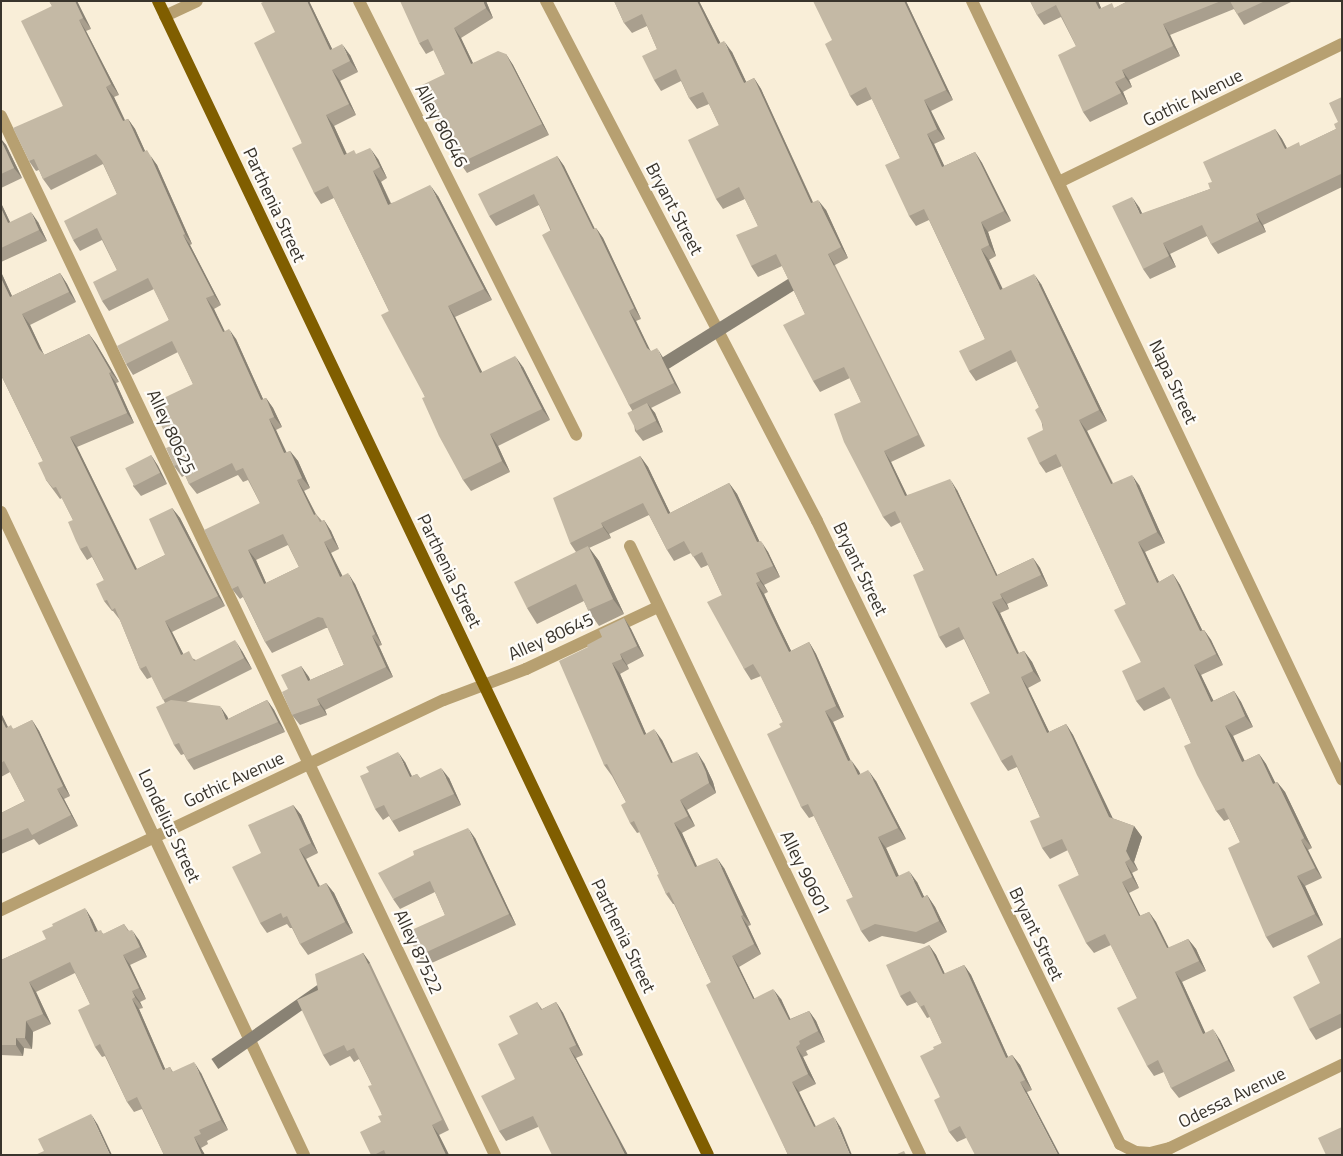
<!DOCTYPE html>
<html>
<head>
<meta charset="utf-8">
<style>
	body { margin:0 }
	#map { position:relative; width:1343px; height:1156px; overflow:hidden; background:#f9eed8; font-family:"Titillium Web",sans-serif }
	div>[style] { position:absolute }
	.minor>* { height:12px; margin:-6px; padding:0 6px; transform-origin:6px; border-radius:6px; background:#b7a071 }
	.major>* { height:12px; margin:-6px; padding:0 6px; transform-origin:6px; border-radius:6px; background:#805e00 }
	.wall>* { inset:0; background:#a99f8e }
	.shaded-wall>* { inset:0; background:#898274; transform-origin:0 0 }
	.building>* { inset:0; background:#c4b9a5; transform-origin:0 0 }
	span { translate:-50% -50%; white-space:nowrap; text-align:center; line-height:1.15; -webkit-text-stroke:4.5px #fefcf8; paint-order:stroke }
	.street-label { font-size:18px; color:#39342c }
	.frame { position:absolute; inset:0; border:2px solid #39342c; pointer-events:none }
</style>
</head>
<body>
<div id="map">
	<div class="minor">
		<i style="left:359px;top:1px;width:485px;rotate:63.4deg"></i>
		<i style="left:546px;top:1px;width:586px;rotate:62.47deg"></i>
		<i style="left:817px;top:521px;width:693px;rotate:64.06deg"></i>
		<i style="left:1120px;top:1144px;width:18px;rotate:27deg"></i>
		<i style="left:1136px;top:1152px;width:14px;rotate:4deg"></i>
		<i style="left:1150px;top:1153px;width:21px;rotate:-14deg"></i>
		<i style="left:1170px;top:1148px;width:191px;rotate:-25.8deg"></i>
		<i style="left:972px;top:1px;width:862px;rotate:64.57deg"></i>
		<i style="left:165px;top:16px;width:35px;rotate:-25deg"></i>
		<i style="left:1px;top:116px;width:1150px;rotate:64.57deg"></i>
		<i style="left:1059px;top:182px;width:315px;rotate:-26deg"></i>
		<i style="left:1px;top:512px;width:711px;rotate:64.77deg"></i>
		<i style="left:630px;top:546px;width:675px;rotate:64.54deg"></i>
		<i style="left:1px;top:910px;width:490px;rotate:-25.4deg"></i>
		<i style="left:444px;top:700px;width:88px;rotate:-20.7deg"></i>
		<i style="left:526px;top:669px;width:146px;rotate:-25.2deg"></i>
	</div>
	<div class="major">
		<i style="left:158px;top:1px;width:1278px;rotate:64.52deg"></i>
	</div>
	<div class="wall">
		<i style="clip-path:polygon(evenodd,49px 1px,77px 1px,91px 29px,86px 31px,119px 95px,114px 97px,125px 120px,128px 119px,135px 129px,145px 151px,157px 165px,192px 244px,190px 245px,221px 305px,214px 309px,224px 331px,236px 339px,263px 399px,266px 398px,273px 408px,282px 427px,276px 430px,286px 453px,290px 451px,298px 461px,310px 488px,304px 491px,316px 514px,322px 521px,324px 520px,331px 531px,339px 549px,331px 553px,342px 576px,355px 584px,382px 645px,379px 646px,393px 677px,325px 710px,327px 715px,300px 725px,292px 715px,288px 689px,301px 666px,310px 680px,344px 665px,328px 628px,326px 628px,272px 653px,265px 642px,243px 597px,240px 599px,232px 589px,260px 503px,248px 480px,243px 482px,238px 475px,197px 494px,189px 484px,185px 475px,182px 477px,174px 466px,171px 446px,193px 384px,178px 352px,133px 375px,126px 364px,169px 320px,154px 289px,109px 311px,102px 301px,117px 270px,102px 240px,80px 251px,73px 240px,117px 194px,103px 164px,51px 190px,43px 179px,39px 170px,36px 171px,29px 161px,63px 106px,52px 6px,49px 1px,288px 545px,299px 567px,266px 583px,256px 560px,288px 545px)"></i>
		<i style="clip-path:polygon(309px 1px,332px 49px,350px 55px,358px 72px,340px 81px,356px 115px,334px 126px,347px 154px,357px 154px,378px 159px,387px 178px,381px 182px,391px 203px,438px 196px,492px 300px,455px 317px,475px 359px,482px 372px,523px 367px,550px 420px,498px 446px,510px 472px,471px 491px,463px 480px,425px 397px,389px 311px,334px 198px,321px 204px,314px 193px,275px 32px)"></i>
		<i style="clip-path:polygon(486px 1px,493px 18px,461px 38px,473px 63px,506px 54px,513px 65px,549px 135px,467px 173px,460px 163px,445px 74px,434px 50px,426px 54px,419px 43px)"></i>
		<i style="clip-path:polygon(614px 1px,699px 1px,720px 43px,732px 52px,746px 82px,754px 78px,761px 89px,813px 202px,826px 210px,848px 258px,835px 265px,925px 446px,891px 462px,907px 495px,957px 490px,997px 575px,1033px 558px,1040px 568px,1048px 586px,1007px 604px,1009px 609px,1000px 613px,1019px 653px,1024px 651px,1032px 662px,1041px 681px,1028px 688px,1049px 732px,1066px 724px,1073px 735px,1112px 818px,1134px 826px,1142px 837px,1134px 862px,1138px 870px,1132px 873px,1139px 888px,1129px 893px,1140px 916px,1149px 912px,1156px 922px,1169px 948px,1188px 939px,1196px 949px,1206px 971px,1182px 982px,1205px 1033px,1220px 1040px,1235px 1071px,1179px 1098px,1171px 1088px,1164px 1072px,1154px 1076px,1147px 1066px,1137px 998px,1111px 945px,1094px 953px,1086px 943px,1079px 875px,1068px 850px,1050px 859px,1042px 848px,1040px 817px,1017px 767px,1008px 771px,1001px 761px,990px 693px,964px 639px,946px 648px,939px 637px,924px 570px,901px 522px,891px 527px,883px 517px,861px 402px,850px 378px,820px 392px,813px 381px,805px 314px,782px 266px,758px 277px,751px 266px,758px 226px,745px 199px,723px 209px,716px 199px,719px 125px,709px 104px,697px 109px,689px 98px,681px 81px,661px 91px,654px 80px,657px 49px,647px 26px,632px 33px,624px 23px)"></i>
		<i style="clip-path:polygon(906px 1px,953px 100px,931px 111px,945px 139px,934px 144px,944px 166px,975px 152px,982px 163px,1011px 221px,988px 232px,996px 256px,989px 260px,1002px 289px,1041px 284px,1107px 421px,1087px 431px,1113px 483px,1139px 485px,1165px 543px,1145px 552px,1159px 582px,1173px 574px,1180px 585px,1202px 630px,1204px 630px,1211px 640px,1223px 665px,1201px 675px,1213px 701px,1234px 691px,1241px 702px,1253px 727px,1233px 736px,1244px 761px,1259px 754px,1266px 764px,1275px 783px,1277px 782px,1285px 792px,1312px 848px,1308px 850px,1322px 878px,1305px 886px,1323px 925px,1273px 948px,1266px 937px,1240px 842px,1229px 819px,1224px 821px,1216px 811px,1191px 743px,1171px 698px,1144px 711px,1136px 701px,1141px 662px,1126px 604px,1062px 466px,1046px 473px,1039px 463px,1043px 430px,1039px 407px,1017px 361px,976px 381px,969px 371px,985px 339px,929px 220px,916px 226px,909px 216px,900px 158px,872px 99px,857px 106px,850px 96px,832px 40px)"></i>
		<i style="clip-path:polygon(1030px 1px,1098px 1px,1101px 8px,1115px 8px,1128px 1px,1293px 1px,1244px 25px,1234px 9px,1170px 35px,1180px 56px,1129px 80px,1132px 87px,1123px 92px,1128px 104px,1090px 122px,1083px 112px,1076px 46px,1061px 17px,1044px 25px,1037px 15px)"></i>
		<i style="clip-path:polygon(1342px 97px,1342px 187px,1263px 225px,1266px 232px,1218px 254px,1211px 244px,1207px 236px,1170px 254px,1176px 267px,1150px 279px,1143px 269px,1139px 207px,1142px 214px,1210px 189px,1212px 182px,1275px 129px,1282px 139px,1287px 148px,1301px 146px,1336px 129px,1338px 122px)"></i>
		<i style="clip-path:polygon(1px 139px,6px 145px,22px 178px,1px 188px)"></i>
		<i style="clip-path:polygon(557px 156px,564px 166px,595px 229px,596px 228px,603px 238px,641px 319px,636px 321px,650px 351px,664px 359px,681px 393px,651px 408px,655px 413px,663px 432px,643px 441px,635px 431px,632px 410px,629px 405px,539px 205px,496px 226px,489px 216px)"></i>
		<i style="clip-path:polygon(1px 203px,10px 222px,38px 222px,47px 241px,1px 262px)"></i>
		<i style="clip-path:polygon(1px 272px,12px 296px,60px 273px,67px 284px,76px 302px,30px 325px,44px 355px,89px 334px,97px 345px,119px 382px,116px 383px,134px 423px,77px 447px,137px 569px,165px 555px,172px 508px,180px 518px,225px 606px,172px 632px,183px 654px,196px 660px,242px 651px,252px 669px,186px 702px,227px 716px,228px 719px,267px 700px,274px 710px,285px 732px,194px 770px,187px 760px,184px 754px,181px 755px,174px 745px,165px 703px,152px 677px,147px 679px,140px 669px,120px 620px,113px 611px,112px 611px,104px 601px,104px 580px,92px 557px,87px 560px,80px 549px,73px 520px,62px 498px,60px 499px,46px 480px,43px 461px,1px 375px)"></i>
		<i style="clip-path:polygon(151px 455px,158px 466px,167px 484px,141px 496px,133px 486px)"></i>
		<i style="clip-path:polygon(640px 456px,648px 467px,670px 513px,729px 483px,737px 494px,759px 541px,768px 552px,780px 577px,764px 585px,768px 592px,764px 594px,778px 624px,791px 651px,809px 642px,816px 654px,844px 717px,833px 722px,850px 760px,860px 774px,876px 781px,906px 839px,886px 848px,899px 876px,917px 882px,924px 897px,927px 895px,935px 907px,947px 932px,924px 944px,882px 936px,869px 942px,861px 931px,853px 897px,814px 816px,809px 818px,801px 807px,781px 727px,783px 722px,761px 676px,751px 680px,744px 669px,722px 595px,708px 565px,701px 568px,691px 553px,674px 561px,667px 550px,649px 515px,609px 534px,611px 538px,589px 548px,599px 561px,624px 614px,599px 626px,588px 610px,584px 601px,537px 624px,527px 608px,576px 552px,570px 543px)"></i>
		<i style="clip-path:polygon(624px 618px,631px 629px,644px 656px,627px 665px,629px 669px,620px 674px,646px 734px,662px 740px,672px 762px,704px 763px,713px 782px,716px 793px,687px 810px,695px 826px,682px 833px,697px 866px,724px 868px,751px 925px,748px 926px,761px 954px,739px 967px,754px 998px,781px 999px,790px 1019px,809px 1011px,816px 1021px,825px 1042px,806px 1051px,808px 1055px,803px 1057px,816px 1084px,799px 1092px,815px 1126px,841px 1128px,788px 1155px,711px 982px,674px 904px,673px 904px,666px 894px,659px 874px,640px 832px,637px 833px,630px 823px,626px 802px,612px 776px,604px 765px,588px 647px,602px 637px)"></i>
		<i style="clip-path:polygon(1px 713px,8px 727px,14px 729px,32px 720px,39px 731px,70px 796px,64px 799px,78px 826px,39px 845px,34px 839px,1px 854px,1px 813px,25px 801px,10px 772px,1px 777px)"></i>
		<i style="clip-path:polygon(405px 762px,412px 776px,417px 774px,420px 778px,449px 778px,461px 805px,399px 832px,392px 821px,389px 816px,383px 820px,375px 809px)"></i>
		<i style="clip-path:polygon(293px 805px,301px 815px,318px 853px,306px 859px,320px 886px,326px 883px,334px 893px,353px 933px,308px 955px,300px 944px,292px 928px,290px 928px,287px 924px,267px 933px,260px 923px,261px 853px)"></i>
		<i style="clip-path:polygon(475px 838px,516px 925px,425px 966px,418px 956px,445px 915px,435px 892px,400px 909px,393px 899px)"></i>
		<i style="clip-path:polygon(92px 919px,98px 931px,104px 934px,124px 924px,129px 931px,139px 940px,147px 957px,130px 965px,146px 999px,140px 1002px,143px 1008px,139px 1009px,165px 1069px,170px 1067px,173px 1072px,201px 1073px,228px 1130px,207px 1141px,208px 1144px,201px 1148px,205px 1155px,164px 1155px,142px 1109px,134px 1112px,127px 1102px,105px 1056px,102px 1057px,95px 1047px,90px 1004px,75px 973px,36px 992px,51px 1024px,33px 1032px,32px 1049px,24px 1048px,23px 1056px,1px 1055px,1px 960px)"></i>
		<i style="clip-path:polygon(1342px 937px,1342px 1027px,1316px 1040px,1309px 1029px,1320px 983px)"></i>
		<i style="clip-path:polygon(929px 945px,936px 955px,945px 974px,964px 965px,971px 975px,1008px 1057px,1012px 1055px,1020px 1065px,1032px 1090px,1027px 1092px,966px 1138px,957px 1142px,949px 1132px,940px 1097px,934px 1049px,942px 1043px,930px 1017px,927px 1018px,917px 1002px,907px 1006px,900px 996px)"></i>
		<i style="clip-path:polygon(363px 953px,370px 963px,449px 1130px,439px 1135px,449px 1155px,371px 1155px,381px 1122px,382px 1115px,372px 1085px,359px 1059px,354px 1062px,350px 1056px,330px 1066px,323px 1055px,318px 990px)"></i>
		<i style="clip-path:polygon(537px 1002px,542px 1009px,556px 1002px,563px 1013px,583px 1055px,576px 1058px,538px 1127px,506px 1141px,499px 1131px,515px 1079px,518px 1034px)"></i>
	</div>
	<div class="shaded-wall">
		<i style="clip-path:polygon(75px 1px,77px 1px,91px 29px,83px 18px)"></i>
		<i style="clip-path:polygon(307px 1px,309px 1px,338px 61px,330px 50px)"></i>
		<i style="clip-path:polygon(483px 1px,486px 1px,493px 18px,486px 8px)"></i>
		<i style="clip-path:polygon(697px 1px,699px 1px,726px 54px,718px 44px)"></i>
		<i style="clip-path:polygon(904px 1px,906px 1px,953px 100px,946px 90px)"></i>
		<i style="clip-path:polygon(1095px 1px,1098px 1px,1106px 20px,1099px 9px)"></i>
		<i style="clip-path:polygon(79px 20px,86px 31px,119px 95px,111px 84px)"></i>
		<i style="clip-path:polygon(1163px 24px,1170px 35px,1180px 56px,1173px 46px)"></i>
		<i style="clip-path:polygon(454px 28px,461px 38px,478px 74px,471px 64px)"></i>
		<i style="clip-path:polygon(724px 41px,732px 52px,752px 94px,744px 83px)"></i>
		<i style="clip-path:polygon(342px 44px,350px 55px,358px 72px,350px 61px)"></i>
		<i style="clip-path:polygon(506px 54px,513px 65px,549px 135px,542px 124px)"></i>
		<i style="clip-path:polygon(332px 70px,340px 81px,356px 115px,349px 104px)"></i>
		<i style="clip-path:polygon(1122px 70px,1129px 80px,1132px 87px,1125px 77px)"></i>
		<i style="clip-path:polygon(754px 78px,761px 89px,818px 214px,811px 203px)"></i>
		<i style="clip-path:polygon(1115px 82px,1123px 92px,1128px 104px,1121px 93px)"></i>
		<i style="clip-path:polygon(106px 87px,114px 97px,130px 132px,123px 121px)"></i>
		<i style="clip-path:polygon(924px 100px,931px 111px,945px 139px,937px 129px)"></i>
		<i style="clip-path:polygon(326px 115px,334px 126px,352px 166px,344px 155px)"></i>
		<i style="clip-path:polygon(128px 119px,135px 129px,150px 162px,143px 152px)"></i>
		<i style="clip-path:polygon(1275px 129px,1282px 139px,1292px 159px,1285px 149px)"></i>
		<i style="clip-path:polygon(927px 134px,934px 144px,950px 178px,942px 167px)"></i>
		<i style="clip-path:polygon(1px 139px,6px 145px,22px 178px,14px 168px,1px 140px)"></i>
		<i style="clip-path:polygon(370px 148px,378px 159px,387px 178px,380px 167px)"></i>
		<i style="clip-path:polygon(975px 152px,982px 163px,1011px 221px,1004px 211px)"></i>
		<i style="clip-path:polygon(150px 155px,157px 165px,192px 244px,185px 234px)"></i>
		<i style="clip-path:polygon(557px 156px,564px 166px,600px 240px,593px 229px)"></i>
		<i style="clip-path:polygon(373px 171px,381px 182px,396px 216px,388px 205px)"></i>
		<i style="clip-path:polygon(430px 185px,438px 196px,492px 300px,484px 289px)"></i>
		<i style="clip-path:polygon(1132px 197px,1139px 207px,1148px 225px,1140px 214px)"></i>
		<i style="clip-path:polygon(818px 200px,826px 210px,848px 258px,841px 247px)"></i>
		<i style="clip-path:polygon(1px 203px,15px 233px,8px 223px,1px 208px)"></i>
		<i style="clip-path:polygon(31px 212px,38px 222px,47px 241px,39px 230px)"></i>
		<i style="clip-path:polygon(1256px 214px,1263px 225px,1266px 232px,1259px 221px)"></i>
		<i style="clip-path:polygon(981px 222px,988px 232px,996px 256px,989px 245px)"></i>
		<i style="clip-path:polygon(596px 228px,603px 238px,641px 319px,634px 308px)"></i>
		<i style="clip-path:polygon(183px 235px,190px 245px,221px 305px,214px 295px)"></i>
		<i style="clip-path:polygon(1163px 243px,1170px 254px,1176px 267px,1169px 256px)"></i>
		<i style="clip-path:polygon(981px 249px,989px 260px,1008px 300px,1000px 290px)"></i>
		<i style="left:828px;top:254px;width:13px;height:202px;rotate:58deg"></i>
		<i style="clip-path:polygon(1px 272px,17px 307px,10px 297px,1px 278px)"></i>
		<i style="clip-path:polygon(60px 273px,67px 284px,76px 302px,69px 292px)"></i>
		<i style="clip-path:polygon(1034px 274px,1041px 284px,1107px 421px,1099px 410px)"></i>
		<i style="clip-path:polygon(206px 298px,214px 309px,230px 342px,223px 332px)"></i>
		<i style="clip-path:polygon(448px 306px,455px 317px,488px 384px,480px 373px)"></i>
		<i style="clip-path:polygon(629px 311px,636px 321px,654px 358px,647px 348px)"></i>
		<i style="clip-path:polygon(22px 314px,30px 325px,46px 359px,39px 349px)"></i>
		<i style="clip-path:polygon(229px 329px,236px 339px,268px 410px,261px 400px)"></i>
		<i style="clip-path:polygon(89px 334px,97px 345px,119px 382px,111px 372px)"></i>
		<i style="clip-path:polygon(657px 348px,664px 359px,681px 393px,674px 383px)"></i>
		<i style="clip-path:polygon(515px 356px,523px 367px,550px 420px,542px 409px)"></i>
		<i style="clip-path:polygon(109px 373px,116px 383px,134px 423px,127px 413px)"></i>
		<i style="clip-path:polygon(266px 398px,273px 408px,282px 427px,274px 417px)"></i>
		<i style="clip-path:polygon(647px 403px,655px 413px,663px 432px,656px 421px)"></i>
		<i style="clip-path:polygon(269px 419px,276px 430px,292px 464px,284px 453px)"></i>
		<i style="clip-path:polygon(1079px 420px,1087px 431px,1118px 495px,1111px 484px)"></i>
		<i style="clip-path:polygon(490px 434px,498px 446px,510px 472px,502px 461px)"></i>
		<i style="clip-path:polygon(70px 437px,77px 447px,142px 580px,135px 570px)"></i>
		<i style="clip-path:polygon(290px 451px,298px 461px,310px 488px,302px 478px)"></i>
		<i style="clip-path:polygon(884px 451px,891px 462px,912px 506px,905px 496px)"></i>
		<i style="clip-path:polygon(151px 455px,158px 466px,167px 484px,160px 473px)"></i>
		<i style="clip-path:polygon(640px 456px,648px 467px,676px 525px,668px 514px)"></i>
		<i style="clip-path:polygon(1132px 475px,1139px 485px,1165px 543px,1157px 532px)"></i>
		<i style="clip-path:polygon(950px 479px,957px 490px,1003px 587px,996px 576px)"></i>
		<i style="clip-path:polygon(297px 480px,304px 491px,321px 525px,314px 515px)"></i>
		<i style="clip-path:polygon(729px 483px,737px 494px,765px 553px,757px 542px)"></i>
		<i style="clip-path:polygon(172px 508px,180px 518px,225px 606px,218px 596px)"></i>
		<i style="clip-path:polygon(324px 520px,331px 531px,339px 549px,332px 538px)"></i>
		<i style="clip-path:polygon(601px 523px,609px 534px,611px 538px,603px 527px)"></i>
		<i style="clip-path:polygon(761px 541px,768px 552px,780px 577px,773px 566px)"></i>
		<i style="clip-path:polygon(324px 542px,331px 553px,348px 587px,340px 577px)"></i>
		<i style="clip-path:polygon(1138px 542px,1145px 552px,1164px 593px,1157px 583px)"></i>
		<i style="clip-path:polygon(588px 546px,599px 561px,624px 614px,613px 599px)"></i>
		<i style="clip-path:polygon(248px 550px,256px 560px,271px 594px,264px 584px)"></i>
		<i style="clip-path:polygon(1033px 558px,1040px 568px,1048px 586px,1041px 575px)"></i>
		<i style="clip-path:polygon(348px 573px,355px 584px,382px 645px,375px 634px)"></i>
		<i style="clip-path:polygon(756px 573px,764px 585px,768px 592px,760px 581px)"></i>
		<i style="clip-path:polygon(1173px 574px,1180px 585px,1208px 642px,1200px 631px)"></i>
		<i style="clip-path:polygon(756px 583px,764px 594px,778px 624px,797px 663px,789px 652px,770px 613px)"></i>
		<i style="clip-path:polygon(1000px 594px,1007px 604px,1009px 609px,1002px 598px)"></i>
		<i style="clip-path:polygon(992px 602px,1000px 613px,1024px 665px,1017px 654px)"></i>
		<i style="clip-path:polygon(624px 618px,631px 629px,644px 656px,637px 646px)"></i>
		<i style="clip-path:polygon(165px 621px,172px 632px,189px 665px,181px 655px)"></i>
		<i style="clip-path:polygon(1204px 630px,1211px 640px,1223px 665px,1216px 654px)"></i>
		<i style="clip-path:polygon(372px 636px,379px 646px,393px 677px,386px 667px)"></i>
		<i style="clip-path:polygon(235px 640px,242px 651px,252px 669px,244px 658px)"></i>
		<i style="clip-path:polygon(809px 642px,816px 654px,844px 717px,836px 706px)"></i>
		<i style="clip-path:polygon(1024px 651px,1032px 662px,1041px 681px,1033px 671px)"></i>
		<i style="clip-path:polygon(620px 654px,627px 665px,629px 669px,622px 659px)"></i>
		<i style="clip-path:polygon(612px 663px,620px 674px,651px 745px,644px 735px)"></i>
		<i style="clip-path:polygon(1194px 665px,1201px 675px,1219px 712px,1211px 702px)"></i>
		<i style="clip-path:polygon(301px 666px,309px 677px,315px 692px,308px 681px)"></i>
		<i style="clip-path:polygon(1021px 677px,1028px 688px,1055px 744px,1047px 733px)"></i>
		<i style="clip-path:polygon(1234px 691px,1241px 702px,1253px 727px,1245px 716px)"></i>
		<i style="clip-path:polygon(317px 699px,325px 710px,327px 715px,320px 705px)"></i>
		<i style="clip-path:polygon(267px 700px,274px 710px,285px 732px,278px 722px)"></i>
		<i style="clip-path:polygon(220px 706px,227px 716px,233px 730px,226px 720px)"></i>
		<i style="clip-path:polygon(825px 711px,833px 722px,856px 772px,848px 761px)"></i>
		<i style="clip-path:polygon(1px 713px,13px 738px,6px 728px,1px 718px)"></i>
		<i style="clip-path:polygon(32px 720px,39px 731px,70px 796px,63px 786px)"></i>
		<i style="clip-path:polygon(1066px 724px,1073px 735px,1117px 827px,1109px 817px)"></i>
		<i style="clip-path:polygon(1225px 726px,1233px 736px,1250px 772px,1242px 762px)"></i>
		<i style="clip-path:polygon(654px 729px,662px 740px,678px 773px,671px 763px)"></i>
		<i style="clip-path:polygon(398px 752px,405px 762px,417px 788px,410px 777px)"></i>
		<i style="clip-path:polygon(697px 752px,704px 763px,713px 782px,716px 793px,709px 783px)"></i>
		<i style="clip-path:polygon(1259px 754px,1266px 764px,1281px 794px,1273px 784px)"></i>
		<i style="clip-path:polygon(851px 760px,859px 771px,866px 786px,858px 775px)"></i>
		<i style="clip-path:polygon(441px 768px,449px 778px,461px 805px,454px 794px)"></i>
		<i style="clip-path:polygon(868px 770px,876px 781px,906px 839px,898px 828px)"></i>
		<i style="clip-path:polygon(1277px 782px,1285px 792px,1312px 848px,1304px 838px)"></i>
		<i style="clip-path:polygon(57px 789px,64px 799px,78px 826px,71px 815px)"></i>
		<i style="clip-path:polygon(680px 800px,687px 810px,695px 826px,688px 816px)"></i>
		<i style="clip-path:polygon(293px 805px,301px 815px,318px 853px,311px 843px)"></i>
		<i style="clip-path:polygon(674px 823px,682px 833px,702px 878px,695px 867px)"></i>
		<i style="clip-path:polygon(1134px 826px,1142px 837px,1134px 862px,1138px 870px,1130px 859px,1126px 851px)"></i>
		<i style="clip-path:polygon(468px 828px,475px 838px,516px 925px,509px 914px)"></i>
		<i style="clip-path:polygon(878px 837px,886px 848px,904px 888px,896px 877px)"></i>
		<i style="clip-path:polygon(1301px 840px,1308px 850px,1322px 878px,1315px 868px)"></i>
		<i style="clip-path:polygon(299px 849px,306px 859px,325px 897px,318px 887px)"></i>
		<i style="clip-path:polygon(717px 858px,724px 868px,751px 925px,743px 915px)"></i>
		<i style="clip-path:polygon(1125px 862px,1132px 873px,1139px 888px,1132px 877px)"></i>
		<i style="clip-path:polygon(909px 871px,917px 882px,930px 909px,922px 898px)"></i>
		<i style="clip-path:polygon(1297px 876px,1305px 886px,1323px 925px,1315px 914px)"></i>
		<i style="clip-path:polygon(1122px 882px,1129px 893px,1146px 927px,1139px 916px)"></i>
		<i style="clip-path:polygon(326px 883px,334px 893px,353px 933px,345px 922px)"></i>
		<i style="clip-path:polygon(927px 895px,935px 907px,947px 932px,939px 921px)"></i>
		<i style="clip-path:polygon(85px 908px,92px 919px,103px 943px,95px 932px)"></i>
		<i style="clip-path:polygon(1149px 912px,1156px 922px,1174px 959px,1167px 948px)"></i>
		<i style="clip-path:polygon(741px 916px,748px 926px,761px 954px,754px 944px)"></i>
		<i style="clip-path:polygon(132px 930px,139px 940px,147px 957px,140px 947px)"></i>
		<i style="clip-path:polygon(1188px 939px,1196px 949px,1206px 971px,1199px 961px)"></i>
		<i style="clip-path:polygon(929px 945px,936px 955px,950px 985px,943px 974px)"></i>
		<i style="left:363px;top:953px;width:12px;height:185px;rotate:55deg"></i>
		<i style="clip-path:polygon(123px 955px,130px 965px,146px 999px,139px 988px)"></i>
		<i style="clip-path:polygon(732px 956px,739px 967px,760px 1010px,753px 999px)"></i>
		<i style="clip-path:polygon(964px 965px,971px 975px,1013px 1068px,1006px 1058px)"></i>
		<i style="clip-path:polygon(1175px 972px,1182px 982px,1211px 1045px,1203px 1034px)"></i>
		<i style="clip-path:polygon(29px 982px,36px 992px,51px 1024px,43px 1014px)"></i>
		<i style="clip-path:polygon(773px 989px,781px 999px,796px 1031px,789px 1020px)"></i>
		<i style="clip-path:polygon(132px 991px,140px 1002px,143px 1008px,135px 997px)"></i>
		<i style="clip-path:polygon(132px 999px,139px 1009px,170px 1080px,163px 1070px)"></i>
		<i style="clip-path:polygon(556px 1002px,563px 1013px,583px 1055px,576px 1045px)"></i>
		<i style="clip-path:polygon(809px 1011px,816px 1021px,825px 1042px,818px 1031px)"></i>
		<i style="clip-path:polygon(26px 1021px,33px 1032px,32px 1049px,25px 1038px)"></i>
		<i style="clip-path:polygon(1213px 1029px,1220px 1040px,1235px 1071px,1228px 1060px)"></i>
		<i style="clip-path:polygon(16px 1038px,24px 1048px,23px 1056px,16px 1045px)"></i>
		<i style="clip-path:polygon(796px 1047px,803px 1057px,816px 1084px,808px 1074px)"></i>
		<i style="clip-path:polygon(569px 1048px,576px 1058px,628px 1155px,625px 1155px)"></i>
		<i style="clip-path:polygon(1012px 1055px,1020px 1065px,1032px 1090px,1025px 1080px)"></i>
		<i style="clip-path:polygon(194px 1062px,201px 1073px,228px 1130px,221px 1120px)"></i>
		<i style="clip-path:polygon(792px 1082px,799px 1092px,821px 1137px,814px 1127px)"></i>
		<i style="clip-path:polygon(1020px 1082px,1027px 1092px,1060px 1155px,1058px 1155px)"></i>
		<i style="clip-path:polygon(91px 1114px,98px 1125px,112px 1155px,110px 1155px)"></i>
		<i style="clip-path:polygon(834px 1117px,841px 1128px,852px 1155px,850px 1155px)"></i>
		<i style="clip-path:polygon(432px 1125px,439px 1135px,449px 1155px,446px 1155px)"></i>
		<i style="clip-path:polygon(194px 1137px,201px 1148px,205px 1155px,202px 1155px)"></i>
	</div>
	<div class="building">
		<i style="clip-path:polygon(evenodd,49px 1px,75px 1px,83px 18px,79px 20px,111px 84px,106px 87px,123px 121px,128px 119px,143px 152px,147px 150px,150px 155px,185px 234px,183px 235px,214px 295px,206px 298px,223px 332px,229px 329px,261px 400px,266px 398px,274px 417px,269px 419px,284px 453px,290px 451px,302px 478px,297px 480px,314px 515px,316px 514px,320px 522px,324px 520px,332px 538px,324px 542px,340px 577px,348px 573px,375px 634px,372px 636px,386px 667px,317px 699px,320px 705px,292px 715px,282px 692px,288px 689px,281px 675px,301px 666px,308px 681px,344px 665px,323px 618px,318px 617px,265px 642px,238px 586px,232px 589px,204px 530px,260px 503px,243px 468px,236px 471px,232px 463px,189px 484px,180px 464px,174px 466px,166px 448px,171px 446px,151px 404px,193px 384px,172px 341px,126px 364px,117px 346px,169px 320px,148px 278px,102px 301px,93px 282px,117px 270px,97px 228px,73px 240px,64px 221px,117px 194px,102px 161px,96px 154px,43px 179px,34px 159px,29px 161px,13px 128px,63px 106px,21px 21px,52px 6px,49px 1px,283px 534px,299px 567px,264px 584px,248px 550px,283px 534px)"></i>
		<i style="clip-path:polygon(265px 1px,307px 1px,330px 50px,342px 44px,350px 61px,332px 70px,349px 104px,326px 115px,344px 155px,354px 150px,356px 154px,370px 148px,380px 167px,373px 171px,388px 205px,430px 185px,484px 289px,448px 306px,468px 348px,480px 373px,515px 356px,542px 409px,490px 434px,502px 461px,463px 480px,439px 436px,422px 398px,425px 397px,381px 315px,389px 311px,328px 186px,314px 193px,292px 148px,302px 143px,254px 43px,275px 32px,261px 3px)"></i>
		<i style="clip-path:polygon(400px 1px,483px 1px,486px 8px,454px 28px,471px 64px,498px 51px,506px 54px,542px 124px,460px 163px,420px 86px,445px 74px,428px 39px,419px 43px)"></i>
		<i style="clip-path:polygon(614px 1px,697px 1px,718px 44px,724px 41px,744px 83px,754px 78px,811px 203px,818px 200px,841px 247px,828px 254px,918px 435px,884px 451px,905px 496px,950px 479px,996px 576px,1033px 558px,1041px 575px,1000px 594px,1002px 598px,992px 602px,1017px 654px,1024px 651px,1033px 671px,1021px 677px,1047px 733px,1066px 724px,1109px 817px,1134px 826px,1126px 851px,1130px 859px,1125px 862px,1132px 877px,1122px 882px,1139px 916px,1149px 912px,1167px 948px,1188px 939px,1199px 961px,1175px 972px,1203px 1034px,1213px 1029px,1228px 1060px,1171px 1088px,1158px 1060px,1147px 1066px,1117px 1008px,1137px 998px,1105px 934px,1086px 943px,1058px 885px,1079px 875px,1062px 839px,1042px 848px,1030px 821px,1040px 817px,1012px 755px,1001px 761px,970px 703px,990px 693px,959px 627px,939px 637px,913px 575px,924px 570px,895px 511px,883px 517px,844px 442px,834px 414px,861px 402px,844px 367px,813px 381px,783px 325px,805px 314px,776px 254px,751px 266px,736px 235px,758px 226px,739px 187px,716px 199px,688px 140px,719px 125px,703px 92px,689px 98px,676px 69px,654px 80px,642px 56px,657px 49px,642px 14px,624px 23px)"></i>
		<i style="clip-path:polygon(813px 1px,904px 1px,946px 90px,924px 100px,937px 129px,927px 134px,942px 167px,975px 152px,992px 187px,1004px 211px,981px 222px,989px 245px,981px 249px,1000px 290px,1034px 274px,1099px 410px,1079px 420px,1111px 484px,1132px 475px,1157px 532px,1138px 542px,1157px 583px,1173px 574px,1200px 631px,1204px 630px,1216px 654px,1194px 665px,1211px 702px,1234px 691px,1245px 716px,1225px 726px,1242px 762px,1259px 754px,1273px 784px,1277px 782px,1304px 838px,1301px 840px,1315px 868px,1297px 876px,1315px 914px,1266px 937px,1228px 848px,1240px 842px,1224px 808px,1216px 811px,1197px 775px,1184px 746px,1191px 743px,1170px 697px,1164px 687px,1136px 701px,1122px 671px,1141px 662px,1114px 610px,1126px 604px,1056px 454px,1039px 463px,1027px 438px,1043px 430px,1043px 425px,1035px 410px,1039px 407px,1011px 350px,969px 371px,959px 351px,985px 339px,924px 209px,909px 216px,885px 165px,900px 158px,866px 87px,850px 96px,825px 44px,832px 40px)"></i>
		<i style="clip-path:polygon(1030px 1px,1095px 1px,1099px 9px,1112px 3px,1114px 8px,1128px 1px,1221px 1px,1163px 24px,1173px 46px,1122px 70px,1125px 77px,1115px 82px,1121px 93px,1083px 112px,1058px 55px,1076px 46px,1056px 5px,1037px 15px)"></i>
		<i style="clip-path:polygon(1230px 1px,1265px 1px,1237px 14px)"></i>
		<i style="clip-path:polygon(1342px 97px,1342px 175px,1341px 174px,1256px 214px,1259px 221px,1211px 244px,1202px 225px,1163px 243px,1169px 256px,1143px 269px,1112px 206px,1132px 197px,1140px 214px,1210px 189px,1208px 183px,1212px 182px,1203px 162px,1275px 129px,1285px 149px,1299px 142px,1300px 146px,1336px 129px,1334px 124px,1338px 122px,1329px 103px)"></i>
		<i style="clip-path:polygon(1px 140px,14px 168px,1px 174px)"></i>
		<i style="clip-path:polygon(557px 156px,593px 229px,596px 228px,634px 308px,629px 311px,647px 348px,651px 351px,657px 348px,674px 383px,629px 405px,542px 235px,551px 230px,534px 194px,489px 216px,478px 194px)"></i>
		<i style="clip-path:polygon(1px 208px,8px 223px,31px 212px,39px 230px,1px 248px)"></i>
		<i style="clip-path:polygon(60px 273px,69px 292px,22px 314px,39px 349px,45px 355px,89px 334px,111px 372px,109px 373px,127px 413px,70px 437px,135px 570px,165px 555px,149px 519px,172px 508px,218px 596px,165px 621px,181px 655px,189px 651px,194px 661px,235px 640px,244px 658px,163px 700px,146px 666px,140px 669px,115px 608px,112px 610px,107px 600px,104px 601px,96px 584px,104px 580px,87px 546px,80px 549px,76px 541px,68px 522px,73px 520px,56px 487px,53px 488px,46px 480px,38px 463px,43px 461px,1px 375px,1px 278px,10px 297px)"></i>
		<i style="left:647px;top:403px;width:20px;height:22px;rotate:63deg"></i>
		<i style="left:151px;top:455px;width:20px;height:29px;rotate:63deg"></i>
		<i style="clip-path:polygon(640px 456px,668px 514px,729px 483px,757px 542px,761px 541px,773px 566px,756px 573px,760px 581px,756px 583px,770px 613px,789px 652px,809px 642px,836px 706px,825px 711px,848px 761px,851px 760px,858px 775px,868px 770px,898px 828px,878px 837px,896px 877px,909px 871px,922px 898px,927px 895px,939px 921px,916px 932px,875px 924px,861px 931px,846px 900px,853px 897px,808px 804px,801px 807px,767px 734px,781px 727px,779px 724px,783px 722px,761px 677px,753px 664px,744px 669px,707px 602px,722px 595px,702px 552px,693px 557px,684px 541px,667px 550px,643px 503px,601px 523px,603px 527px,570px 543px,553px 498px)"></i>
		<i style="clip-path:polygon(588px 546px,613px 599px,588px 610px,576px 584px,527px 608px,514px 582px)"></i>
		<i style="clip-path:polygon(624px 618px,637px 646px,620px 654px,622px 659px,612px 663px,644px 735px,654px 729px,671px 763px,697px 752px,706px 772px,709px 783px,680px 800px,688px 816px,674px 823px,695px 867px,717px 858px,743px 915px,741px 916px,754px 944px,732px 956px,753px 999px,773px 989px,789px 1020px,809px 1011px,818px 1031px,799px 1041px,800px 1044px,796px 1047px,808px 1074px,792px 1082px,814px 1127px,834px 1117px,850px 1155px,788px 1155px,706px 985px,711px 982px,669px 892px,666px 894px,657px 875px,659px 874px,634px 821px,630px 823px,621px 805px,626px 802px,607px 764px,604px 765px,559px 661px,588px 647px,587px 645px,602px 637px,599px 630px)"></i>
		<i style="clip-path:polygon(171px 700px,220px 706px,226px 720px,267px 700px,278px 722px,187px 760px,179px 743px,174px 745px,156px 707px)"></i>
		<i style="clip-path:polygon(1px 718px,6px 728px,11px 725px,13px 729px,32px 720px,63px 786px,57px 789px,71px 815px,32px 835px,28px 828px,1px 840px,1px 813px,25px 801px,4px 761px,1px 763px)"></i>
		<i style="clip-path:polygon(398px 752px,410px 777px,417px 774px,420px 778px,441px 768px,454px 794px,392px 821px,384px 805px,375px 809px,360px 776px,369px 772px,366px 767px)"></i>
		<i style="clip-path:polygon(293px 805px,311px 843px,299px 849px,318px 887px,326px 883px,345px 922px,300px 944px,287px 916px,283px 918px,281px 913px,260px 923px,232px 867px,261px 853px,248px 825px)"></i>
		<i style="clip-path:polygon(468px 828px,509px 914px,418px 956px,407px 932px,445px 915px,430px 881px,393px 899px,378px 873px,414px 855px,413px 851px)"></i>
		<i style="clip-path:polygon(85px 908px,95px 932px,101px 930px,103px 934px,124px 924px,128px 931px,132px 930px,140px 947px,123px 955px,139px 988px,132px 991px,135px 997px,132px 999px,163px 1070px,170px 1067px,172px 1072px,194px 1062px,221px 1120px,199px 1130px,201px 1134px,194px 1137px,202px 1155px,164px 1155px,137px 1097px,127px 1102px,100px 1044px,95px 1047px,78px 1010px,90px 1004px,70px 962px,29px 982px,43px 1014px,26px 1021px,25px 1038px,16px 1038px,16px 1045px,1px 1045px,1px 960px,46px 939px,42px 931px,53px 926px,52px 924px)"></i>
		<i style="clip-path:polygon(1342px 937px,1342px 1013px,1309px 1029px,1293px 997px,1320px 983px,1307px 956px)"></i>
		<i style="clip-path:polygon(929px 945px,943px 974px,964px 965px,1006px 1058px,1012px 1055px,1025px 1080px,1020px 1082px,1058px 1155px,975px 1155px,960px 1126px,949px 1132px,934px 1100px,940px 1097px,920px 1056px,934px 1049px,933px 1047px,942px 1043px,924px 1005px,920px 1007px,910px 991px,900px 996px,886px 965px)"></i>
		<i style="clip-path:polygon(363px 953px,442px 1120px,432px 1125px,446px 1155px,386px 1155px,384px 1150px,374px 1155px,371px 1155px,360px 1132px,381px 1122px,378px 1116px,382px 1115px,368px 1086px,372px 1085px,354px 1048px,347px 1051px,344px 1045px,323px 1055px,297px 1000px,318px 990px,315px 974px)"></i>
		<i style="clip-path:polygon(537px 1002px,541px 1010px,556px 1002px,576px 1045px,569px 1048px,618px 1140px,625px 1155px,552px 1155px,533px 1116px,499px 1131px,481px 1096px,515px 1079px,498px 1044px,518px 1034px,509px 1016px)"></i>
		<i style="clip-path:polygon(91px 1114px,110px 1155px,35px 1155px,44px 1151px,38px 1139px)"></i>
		<i style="clip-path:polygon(1342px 1127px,1342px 1155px,1326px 1155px,1318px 1138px)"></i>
		<i style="clip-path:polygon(904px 1151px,906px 1155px,895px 1155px)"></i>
	</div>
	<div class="street-label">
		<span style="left:1193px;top:98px;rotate:-26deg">Gothic Avenue</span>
		<span style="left:441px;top:126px;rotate:62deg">Alley 80646</span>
		<span style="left:274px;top:205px;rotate:65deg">Parthenia Street</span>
		<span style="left:674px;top:209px;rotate:62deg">Bryant Street</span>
		<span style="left:1173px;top:382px;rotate:65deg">Napa Street</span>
		<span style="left:171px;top:432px;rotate:65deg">Alley 80625</span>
		<span style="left:860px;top:569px;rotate:64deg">Bryant Street</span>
		<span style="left:449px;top:571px;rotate:64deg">Parthenia Street</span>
		<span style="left:551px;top:637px;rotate:-24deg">Alley 80645</span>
		<span style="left:234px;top:780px;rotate:-25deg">Gothic Avenue</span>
		<span style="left:169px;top:826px;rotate:65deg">Londelius Street</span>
		<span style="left:805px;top:873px;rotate:64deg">Alley 90601</span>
		<span style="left:1036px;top:934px;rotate:64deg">Bryant Street</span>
		<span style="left:623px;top:936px;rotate:64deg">Parthenia Street</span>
		<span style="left:418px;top:952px;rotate:65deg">Alley 87522</span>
		<span style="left:1232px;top:1098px;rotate:-26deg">Odessa Avenue</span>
	</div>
	<div class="frame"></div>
</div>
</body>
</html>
